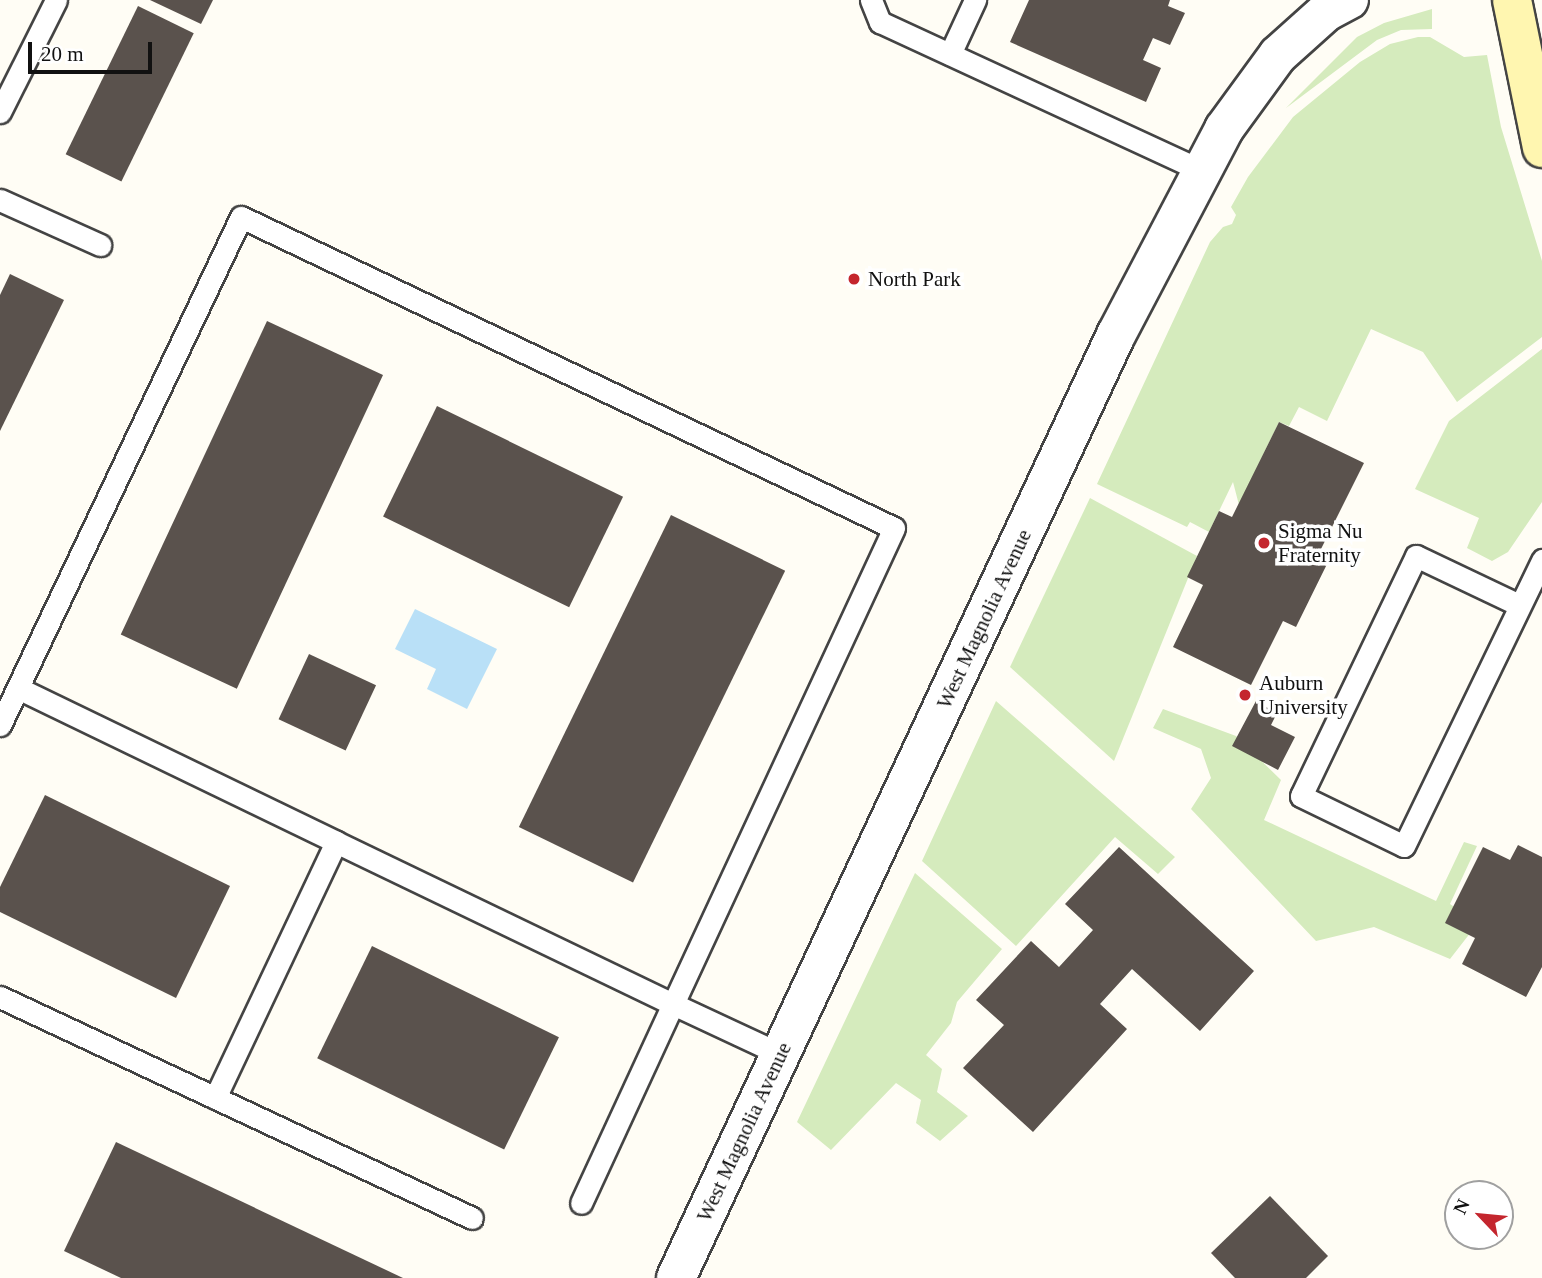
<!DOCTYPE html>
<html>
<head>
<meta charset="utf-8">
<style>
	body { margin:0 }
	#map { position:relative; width:1542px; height:1278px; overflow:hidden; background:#fffdf5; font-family:"Times New Roman",serif }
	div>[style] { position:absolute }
	.green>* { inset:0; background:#d5ebbd }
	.water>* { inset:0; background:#b9e0f7 }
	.building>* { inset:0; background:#5a524d; transform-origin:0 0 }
	.roads { filter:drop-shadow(2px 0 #444) drop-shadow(-2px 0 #444) drop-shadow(0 2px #444) drop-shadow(0 -2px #444) }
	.lane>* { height:21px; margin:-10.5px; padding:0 10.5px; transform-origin:10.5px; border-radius:10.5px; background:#fff }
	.street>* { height:38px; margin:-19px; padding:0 19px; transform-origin:19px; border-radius:19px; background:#fff }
	.secondary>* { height:38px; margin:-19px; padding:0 19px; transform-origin:19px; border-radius:19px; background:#fff6b0 }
	.dots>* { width:19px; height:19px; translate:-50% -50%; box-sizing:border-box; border:4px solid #fff; border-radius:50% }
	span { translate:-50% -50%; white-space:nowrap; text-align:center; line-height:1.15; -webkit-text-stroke:7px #fff; paint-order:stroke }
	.poi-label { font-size:21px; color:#111 }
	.left { translate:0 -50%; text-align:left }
	.street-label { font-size:21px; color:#111 }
	.north { position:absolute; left:1444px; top:1180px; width:70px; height:70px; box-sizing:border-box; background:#fff; border:2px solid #a0a0a0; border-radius:50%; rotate:296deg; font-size:19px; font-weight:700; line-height:28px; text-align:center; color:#111 }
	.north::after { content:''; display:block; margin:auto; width:24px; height:32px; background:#c4262e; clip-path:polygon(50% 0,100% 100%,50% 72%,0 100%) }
	.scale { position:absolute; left:28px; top:42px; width:124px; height:32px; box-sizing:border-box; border:4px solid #111; border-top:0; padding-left:9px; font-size:21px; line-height:24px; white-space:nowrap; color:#111; -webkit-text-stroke:5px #fff; paint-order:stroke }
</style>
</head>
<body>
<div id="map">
	<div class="green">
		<i style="clip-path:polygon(1432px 9px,1432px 29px,1401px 30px,1377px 40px,1286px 108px,1357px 37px,1384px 23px)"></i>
		<i style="clip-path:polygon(1418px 37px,1430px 37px,1464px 57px,1487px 55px,1501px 127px,1542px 261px,1542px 337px,1457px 402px,1423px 352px,1371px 329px,1327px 421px,1299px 407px,1289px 426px,1279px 422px,1239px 505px,1233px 482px,1209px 532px,1190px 522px,1187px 527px,1097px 484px,1210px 242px,1223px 227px,1232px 224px,1236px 215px,1231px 207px,1248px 177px,1293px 117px,1360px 62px,1390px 44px)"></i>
		<i style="clip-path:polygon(1542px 349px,1542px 502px,1508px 552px,1492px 561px,1467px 548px,1479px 518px,1415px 489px,1449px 421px)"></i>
		<i style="clip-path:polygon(1090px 498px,1197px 556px,1114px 761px,1010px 667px)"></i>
		<i style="clip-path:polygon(996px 701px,1175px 857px,1158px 874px,1115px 837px,1016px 946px,922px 861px)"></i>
		<i style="clip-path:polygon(1163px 709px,1236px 736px,1281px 780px,1264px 820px,1436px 901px,1464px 842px,1477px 846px,1450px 904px,1478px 923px,1450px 959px,1374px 927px,1316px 941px,1191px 809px,1211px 778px,1201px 749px,1153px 728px)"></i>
		<i style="clip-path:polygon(915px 873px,1002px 949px,957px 1002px,951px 1023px,926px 1055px,942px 1069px,937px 1092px,968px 1116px,940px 1141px,916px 1123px,921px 1100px,896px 1083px,831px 1150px,797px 1122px)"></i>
	</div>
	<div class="water">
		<i style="clip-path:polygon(415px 609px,497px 649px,467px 709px,427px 689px,436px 669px,395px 649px)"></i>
	</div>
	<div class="building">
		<i style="clip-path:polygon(150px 0,213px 0,201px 24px)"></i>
		<i style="clip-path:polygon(1029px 0,1170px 0,1168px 6px,1185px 13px,1170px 45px,1153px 38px,1143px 60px,1161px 68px,1146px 102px,1010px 42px)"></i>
		<i style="left:138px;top:6px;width:62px;height:165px;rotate:26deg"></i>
		<i style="clip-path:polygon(10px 274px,64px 300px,0 431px,0 295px)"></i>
		<i style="left:267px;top:321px;width:128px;height:346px;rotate:25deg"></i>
		<i style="left:437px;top:406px;width:207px;height:123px;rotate:26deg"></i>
		<i style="clip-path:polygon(1279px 422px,1364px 463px,1318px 555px,1329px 560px,1296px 627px,1283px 621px,1251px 685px,1173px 647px,1203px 585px,1187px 577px,1219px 511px,1232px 517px)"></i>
		<i style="left:671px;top:515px;width:127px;height:347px;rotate:26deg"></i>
		<i style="left:309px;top:654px;width:74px;height:72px;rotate:25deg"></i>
		<i style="clip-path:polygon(1256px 701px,1277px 713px,1271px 725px,1295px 737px,1278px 770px,1232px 746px)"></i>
		<i style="clip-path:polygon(45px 795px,230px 886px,176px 998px,0 912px,0 887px)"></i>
		<i style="clip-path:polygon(1518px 845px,1542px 857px,1542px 967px,1526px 997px,1462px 964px,1475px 938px,1445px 923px,1483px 847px,1510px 860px)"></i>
		<i style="clip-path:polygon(1119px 847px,1254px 971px,1200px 1031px,1132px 969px,1100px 1004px,1127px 1029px,1033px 1132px,963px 1068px,1004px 1025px,976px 1000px,1031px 941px,1059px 967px,1093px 930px,1065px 904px)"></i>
		<i style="left:372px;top:946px;width:208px;height:125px;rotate:26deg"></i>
		<i style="clip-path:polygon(116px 1142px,403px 1278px,121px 1278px,64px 1251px)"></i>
		<i style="clip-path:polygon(1270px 1196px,1328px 1256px,1306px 1278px,1235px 1278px,1211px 1253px)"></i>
	</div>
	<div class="roads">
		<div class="lane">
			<i style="left:871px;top:0;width:24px;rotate:68deg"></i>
			<i style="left:880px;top:22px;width:355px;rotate:24.8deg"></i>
			<i style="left:950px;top:54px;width:60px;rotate:-65.2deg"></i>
			<i style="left:0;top:112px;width:125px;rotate:-63.4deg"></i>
			<i style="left:0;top:200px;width:110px;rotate:24.2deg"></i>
			<i style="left:1519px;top:605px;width:114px;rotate:-154.6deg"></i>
			<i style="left:1416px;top:556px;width:266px;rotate:115.6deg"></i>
			<i style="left:1301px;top:796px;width:114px;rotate:25.9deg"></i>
			<i style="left:1404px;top:846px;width:318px;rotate:-64.2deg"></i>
			<i style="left:18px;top:688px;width:353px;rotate:25.8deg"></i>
			<i style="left:336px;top:842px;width:283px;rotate:115.3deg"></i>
			<i style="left:0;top:725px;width:562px;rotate:-64.62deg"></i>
			<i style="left:241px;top:217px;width:723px;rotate:25.47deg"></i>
			<i style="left:894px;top:528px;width:525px;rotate:114.9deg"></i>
			<i style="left:673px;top:1004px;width:118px;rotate:25deg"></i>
			<i style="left:336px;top:842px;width:374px;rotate:25.7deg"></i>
			<i style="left:673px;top:1004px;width:219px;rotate:114.8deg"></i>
			<i style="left:0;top:997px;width:521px;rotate:25.09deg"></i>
		</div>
		<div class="street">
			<i style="left:676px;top:1278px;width:1041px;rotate:-64.99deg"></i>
			<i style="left:1116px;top:335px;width:233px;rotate:-62.3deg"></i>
			<i style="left:1224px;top:129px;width:92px;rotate:-53.9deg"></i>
			<i style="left:1278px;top:55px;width:64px;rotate:-41.9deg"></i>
			<i style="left:1326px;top:12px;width:26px;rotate:-28deg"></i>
		</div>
		<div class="secondary">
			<i style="left:1512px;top:0;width:151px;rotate:78.5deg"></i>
		</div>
	</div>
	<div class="dots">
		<i style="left:854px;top:279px;background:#c4262e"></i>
		<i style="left:1264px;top:543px;background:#c4262e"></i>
		<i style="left:1245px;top:695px;background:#c4262e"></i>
	</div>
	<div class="poi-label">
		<span class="left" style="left:868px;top:279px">North Park</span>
		<span class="left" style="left:1278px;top:543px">Sigma Nu<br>Fraternity</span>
		<span class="left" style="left:1259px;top:695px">Auburn<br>University</span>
	</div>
	<div class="street-label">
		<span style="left:984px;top:619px;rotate:-65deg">West Magnolia Avenue</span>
		<span style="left:744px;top:1132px;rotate:-65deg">West Magnolia Avenue</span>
	</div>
	<div class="north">N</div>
	<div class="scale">20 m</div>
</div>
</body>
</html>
